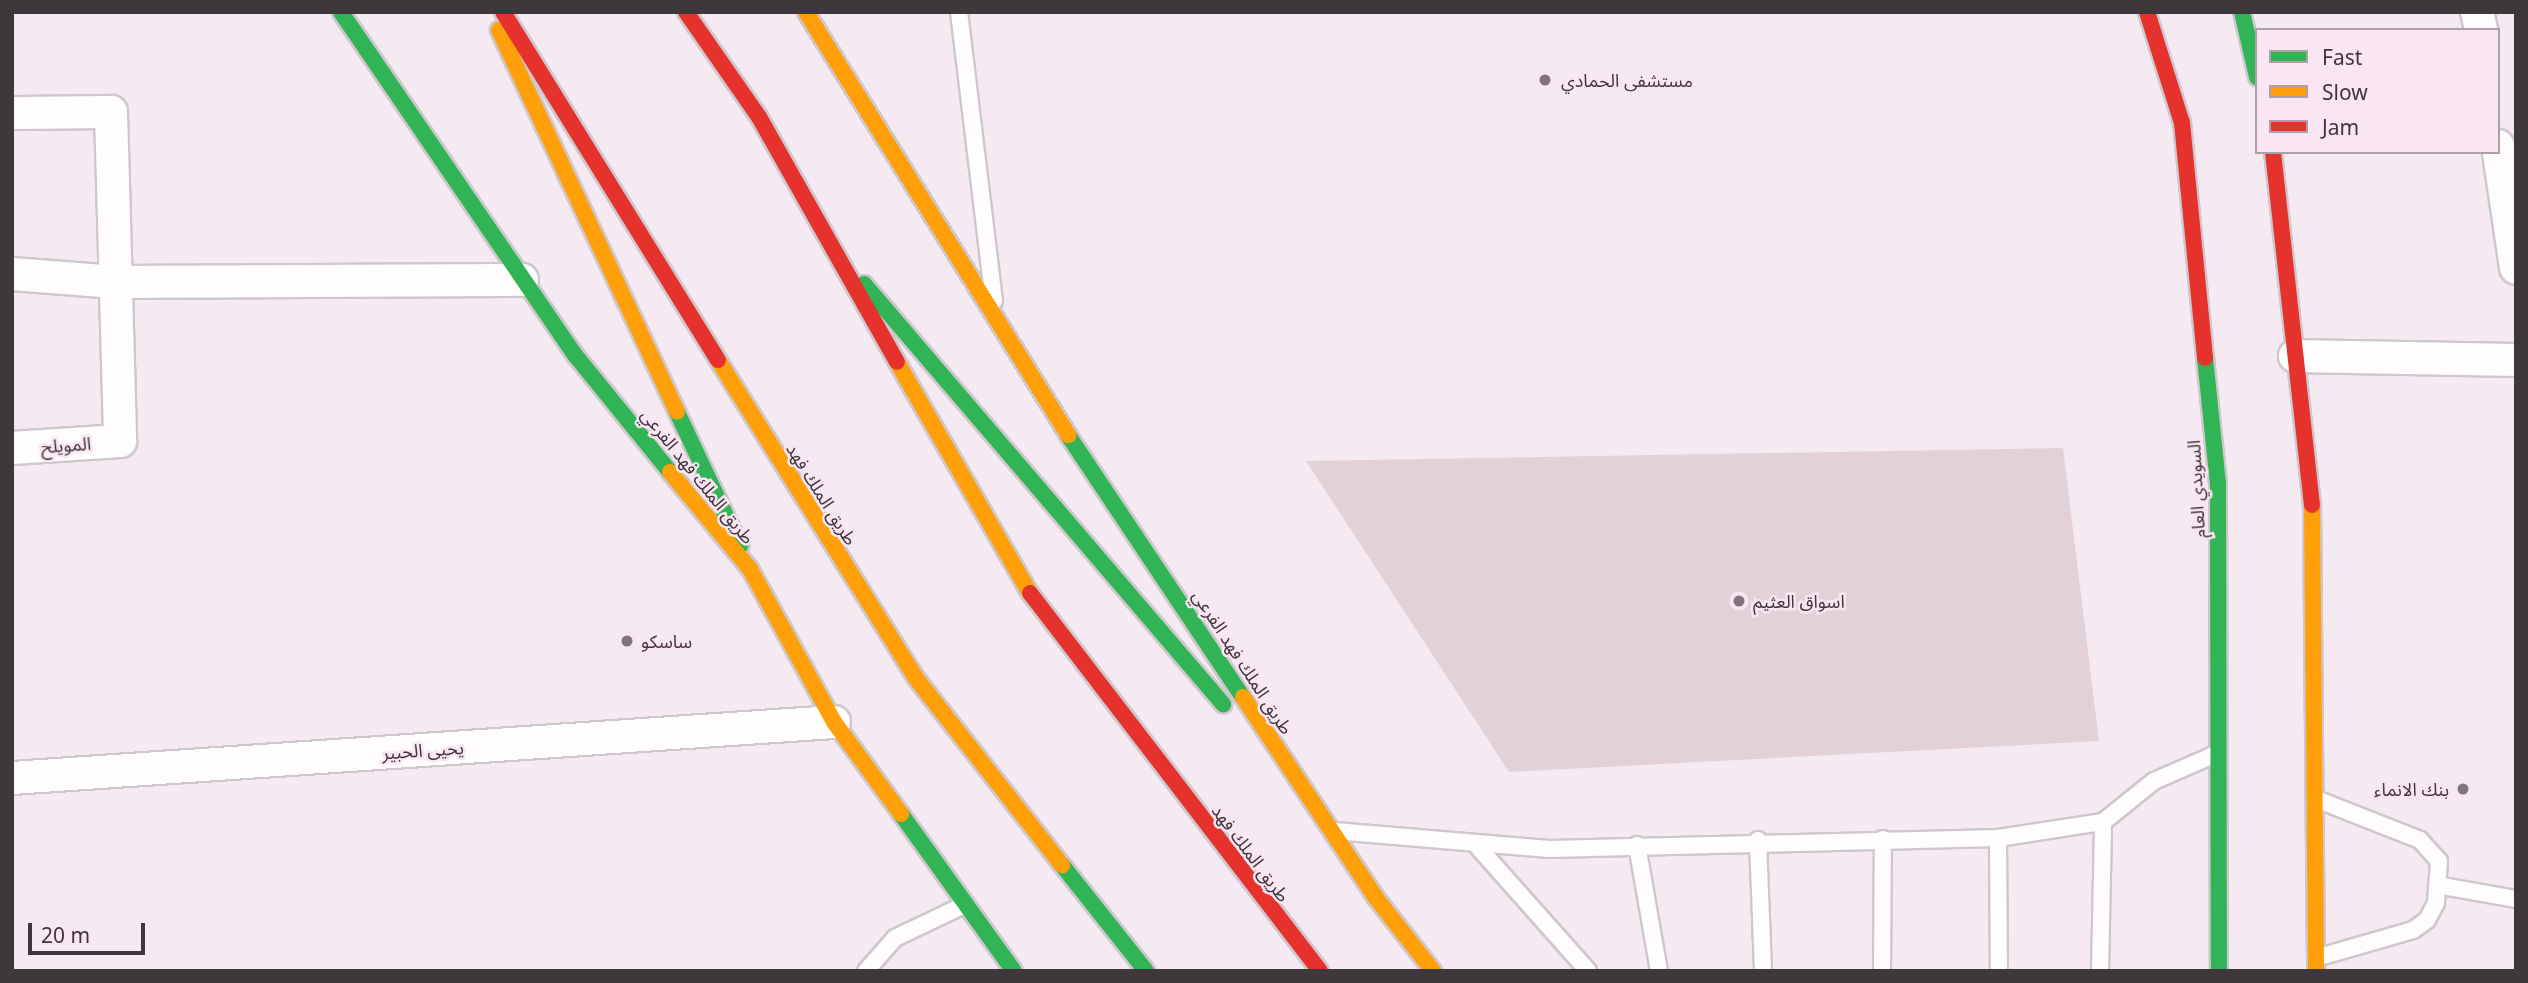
<!DOCTYPE html>
<html>
<head>
<meta charset="utf-8">
<style>
	body { margin:0 }
	#map { position:relative; width:2528px; height:983px; overflow:hidden; background:#f5eaf1; font-family:"Noto Sans","Noto Sans Arabic",sans-serif }
	div>[style] { position:absolute }
	.building>* { inset:0; background:#e2d2d8 }
	.roads { filter:drop-shadow(2px 0 #cec7cc) drop-shadow(-2px 0 #cec7cc) drop-shadow(0 2px #cec7cc) drop-shadow(0 -2px #cec7cc) }
	.lane>* { height:16px; margin:-8px; padding:0 8px; transform-origin:8px; border-radius:8px; background:#fefcfd }
	.street>* { height:32px; margin:-16px; padding:0 16px; transform-origin:16px; border-radius:16px; background:#fefcfd }
	.fast>* { height:16px; margin:-8px; padding:0 8px; transform-origin:8px; border-radius:8px; background:#30b455 }
	.slow>* { height:16px; margin:-8px; padding:0 8px; transform-origin:8px; border-radius:8px; background:#ff9f0a }
	.jam>* { height:16px; margin:-8px; padding:0 8px; transform-origin:8px; border-radius:8px; background:#e5322d }
	.dots>* { width:19px; height:19px; translate:-50% -50%; box-sizing:border-box; border:4px solid #f9e6f2; border-radius:50% }
	span { translate:-50% -50%; white-space:nowrap; text-align:center; line-height:1.15; -webkit-text-stroke:5px #f9e6f2; paint-order:stroke }
	.poi-label { font-size:18px; color:#3e373c }
	.left { translate:0 -50%; text-align:left }
	.right { translate:-100% -50%; text-align:right }
	.street-label { font-size:18px; color:#3e373c }
	.frame { position:absolute; inset:0; border:14px solid #3e373c; pointer-events:none }
	.legend { position:absolute; left:2255px; top:28px; width:245px; height:126px; box-sizing:border-box; background:#f9e6f2; border:2px solid #aea0a9; margin:0; padding:9px 12px; list-style:none; font-size:21px; color:#3e373c }
	.legend li { display:flex; align-items:center; gap:14px; height:35px }
	.legend b { width:35px; border:2px solid #aea0a9 }
	.scale { position:absolute; left:28px; top:923px; width:117px; height:32px; box-sizing:border-box; border:4px solid #3e373c; border-top:0; padding-left:9px; font-size:21px; line-height:24px; white-space:nowrap; color:#3e373c; -webkit-text-stroke:5px #f9e6f2; paint-order:stroke }
</style>
</head>
<body>
<div id="map">
	<div class="building">
		<i style="clip-path:polygon(2063px 448px,2099px 741px,1509px 772px,1306px 461px)"></i>
	</div>
	<div class="roads">
		<div class="lane">
			<i style="left:959px;top:12px;width:291px;rotate:83.1deg"></i>
			<i style="left:2316px;top:799px;width:112px;rotate:21.5deg"></i>
			<i style="left:2420px;top:840px;width:28px;rotate:48deg"></i>
			<i style="left:2439px;top:861px;width:42px;rotate:94.1deg"></i>
			<i style="left:2436px;top:903px;width:19px;rotate:118deg"></i>
			<i style="left:2427px;top:920px;width:17px;rotate:144deg"></i>
			<i style="left:2413px;top:930px;width:101px;rotate:163.9deg"></i>
			<i style="left:1335px;top:831px;width:215px;rotate:4.8deg"></i>
			<i style="left:1549px;top:849px;width:449px;rotate:-1.4deg"></i>
			<i style="left:1998px;top:838px;width:106px;rotate:-8.7deg"></i>
			<i style="left:2103px;top:822px;width:65px;rotate:-38.8deg"></i>
			<i style="left:2154px;top:781px;width:70px;rotate:-23.6deg"></i>
			<i style="left:1998px;top:838px;width:133px;rotate:89.6deg"></i>
			<i style="left:1758px;top:840px;width:131px;rotate:87.8deg"></i>
			<i style="left:1637px;top:845px;width:128px;rotate:80.1deg"></i>
			<i style="left:1478px;top:847px;width:166px;rotate:48.4deg"></i>
			<i style="left:2437px;top:885px;width:80px;rotate:10deg"></i>
			<i style="left:866px;top:971px;width:44px;rotate:-48.7deg"></i>
			<i style="left:895px;top:938px;width:76px;rotate:-25.6deg"></i>
			<i style="left:1882px;top:971px;width:132px;rotate:-89.6deg"></i>
			<i style="left:2100px;top:971px;width:149px;rotate:-88.8deg"></i>
		</div>
		<div class="street">
			<i style="left:2477px;top:12px;width:18px;rotate:77deg"></i>
			<i style="left:12px;top:113px;width:99px;rotate:-0.6deg"></i>
			<i style="left:111px;top:112px;width:329px;rotate:88.4deg"></i>
			<i style="left:120px;top:441px;width:108px;rotate:176.3deg"></i>
			<i style="left:2498px;top:146px;width:123px;rotate:81.6deg"></i>
			<i style="left:12px;top:274px;width:104px;rotate:4.4deg"></i>
			<i style="left:116px;top:282px;width:406px;rotate:-0.3deg"></i>
			<i style="left:2295px;top:356px;width:221px;rotate:1deg"></i>
			<i style="left:12px;top:778px;width:824px;rotate:-3.9deg"></i>
		</div>
		<div class="fast">
			<i style="left:341px;top:12px;width:415px;rotate:55.7deg"></i>
			<i style="left:575px;top:355px;width:151px;rotate:50.9deg"></i>
			<i style="left:2242px;top:12px;width:67px;rotate:77deg"></i>
			<i style="left:864px;top:284px;width:553px;rotate:49.48deg"></i>
			<i style="left:2205px;top:358px;width:127px;rotate:84.1deg"></i>
			<i style="left:2218px;top:484px;width:487px;rotate:89.9deg"></i>
			<i style="left:677px;top:412px;width:148px;rotate:64.8deg"></i>
			<i style="left:1068px;top:435px;width:315px;rotate:56.3deg"></i>
			<i style="left:901px;top:814px;width:193px;rotate:54.3deg"></i>
			<i style="left:1062px;top:865px;width:135px;rotate:51.6deg"></i>
		</div>
		<div class="slow">
			<i style="left:806px;top:12px;width:498px;rotate:58.2deg"></i>
			<i style="left:499px;top:30px;width:421px;rotate:65deg"></i>
			<i style="left:718px;top:360px;width:373px;rotate:58.1deg"></i>
			<i style="left:915px;top:677px;width:239px;rotate:52deg"></i>
			<i style="left:897px;top:362px;width:267px;rotate:60.1deg"></i>
			<i style="left:670px;top:472px;width:126px;rotate:50.5deg"></i>
			<i style="left:750px;top:569px;width:175px;rotate:61.2deg"></i>
			<i style="left:834px;top:722px;width:114px;rotate:53.9deg"></i>
			<i style="left:2312px;top:505px;width:466px;rotate:89.5deg"></i>
			<i style="left:1243px;top:697px;width:241px;rotate:56.5deg"></i>
			<i style="left:1376px;top:898px;width:93px;rotate:52deg"></i>
		</div>
		<div class="jam">
			<i style="left:503px;top:12px;width:409px;rotate:58.3deg"></i>
			<i style="left:686px;top:12px;width:128px;rotate:55.2deg"></i>
			<i style="left:759px;top:117px;width:281px;rotate:60.6deg"></i>
			<i style="left:2147px;top:12px;width:116px;rotate:72.5deg"></i>
			<i style="left:2182px;top:123px;width:236px;rotate:84.4deg"></i>
			<i style="left:2273px;top:152px;width:355px;rotate:83.7deg"></i>
			<i style="left:1030px;top:593px;width:476px;rotate:52.5deg"></i>
		</div>
	</div>
	<div class="dots">
		<i style="left:1545px;top:80px;background:#7e767b"></i>
		<i style="left:1739px;top:601px;background:#7e767b"></i>
		<i style="left:627px;top:641px;background:#7e767b"></i>
		<i style="left:2463px;top:789px;background:#7e767b"></i>
	</div>
	<div class="poi-label">
		<span class="left" style="left:1561px;top:80px">مستشفى الحمادي</span>
		<span class="left" style="left:1753px;top:601px">اسواق العثيم</span>
		<span class="left" style="left:641px;top:641px">ساسكو</span>
		<span class="right" style="left:2449px;top:789px">بنك الانماء</span>
	</div>
	<div class="street-label">
		<span style="left:66px;top:445px;rotate:-4deg">المويلح</span>
		<span style="left:698px;top:476px;rotate:51deg">طريق الملك فهد الفرعي</span>
		<span style="left:2196px;top:489px;rotate:-93deg">السويدي العام</span>
		<span style="left:822px;top:494px;rotate:58deg">طريق الملك فهد</span>
		<span style="left:1243px;top:662px;rotate:57deg">طريق الملك فهد الفرعي</span>
		<span style="left:423px;top:750px;rotate:-4deg">يحيى الحبير</span>
		<span style="left:1251px;top:853px;rotate:53deg">طريق الملك فهد</span>
	</div>
	<div class="frame"></div>
	<ul class="legend">
	<li><b style="height:9px;background:#30b455"></b>Fast</li>
	<li><b style="height:9px;background:#ff9f0a"></b>Slow</li>
	<li><b style="height:9px;background:#e5322d"></b>Jam</li>
	</ul>
	<div class="scale">20 m</div>
</div>
</body>
</html>
